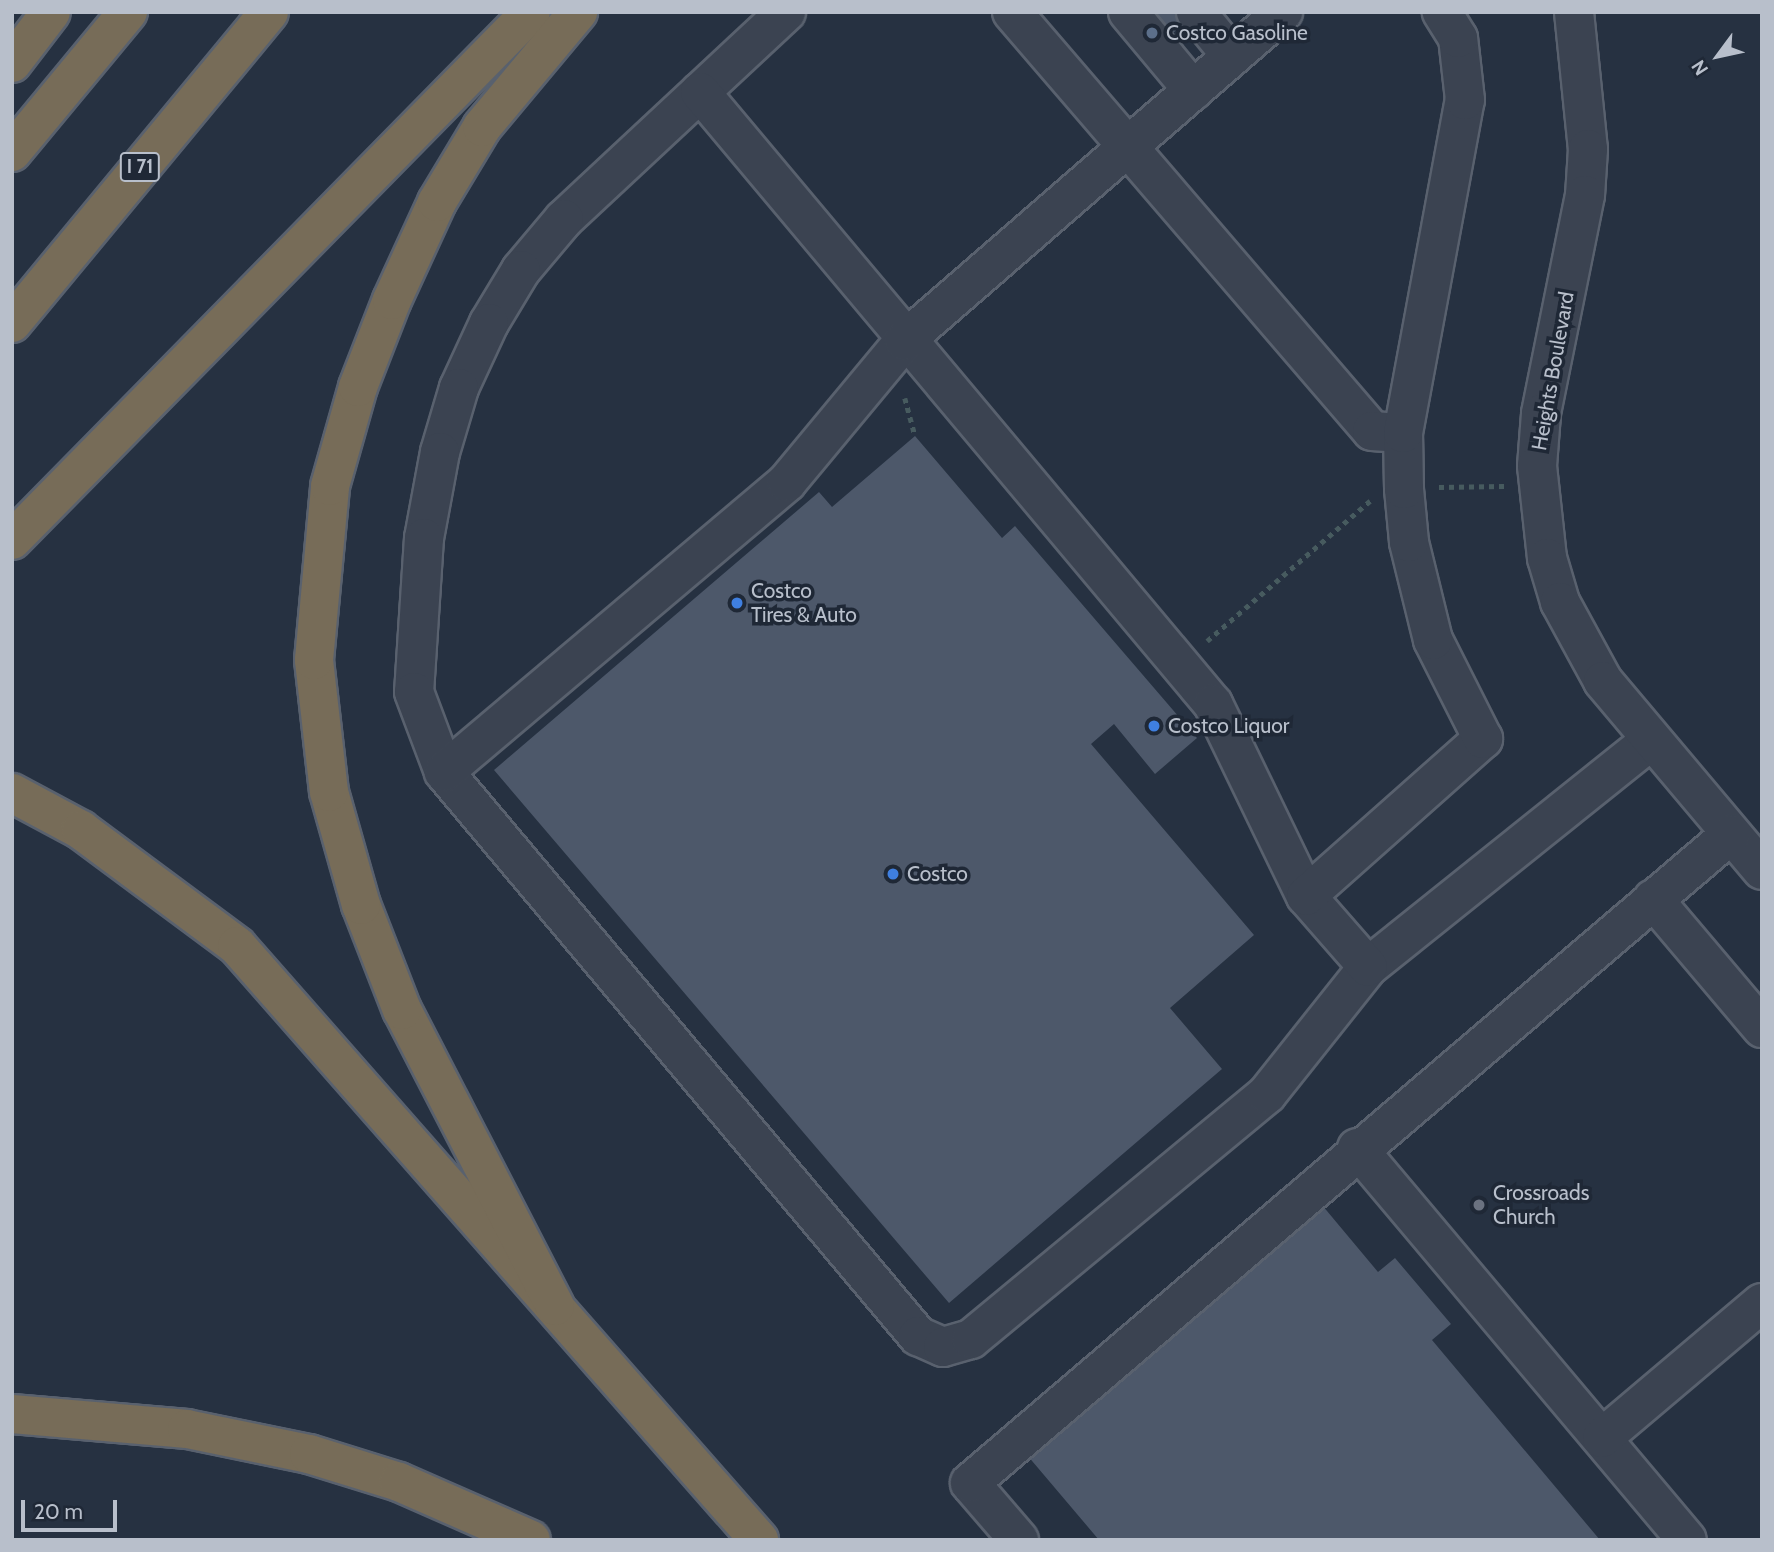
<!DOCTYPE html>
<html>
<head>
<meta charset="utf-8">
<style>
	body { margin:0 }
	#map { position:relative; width:1774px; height:1552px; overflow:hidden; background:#263141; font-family:Cabin,sans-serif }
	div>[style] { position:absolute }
	.building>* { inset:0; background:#4d586a }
	.path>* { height:4.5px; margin-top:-2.25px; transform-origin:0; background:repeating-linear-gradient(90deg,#475b5f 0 5px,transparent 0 10px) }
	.roads { filter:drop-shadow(2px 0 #59616e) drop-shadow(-2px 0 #59616e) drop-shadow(0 2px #59616e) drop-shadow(0 -2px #59616e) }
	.minor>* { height:38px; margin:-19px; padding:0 19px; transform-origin:19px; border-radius:19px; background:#3b4351 }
	.highway>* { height:38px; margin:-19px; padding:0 19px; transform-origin:19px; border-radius:19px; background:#776c58 }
	.dots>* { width:19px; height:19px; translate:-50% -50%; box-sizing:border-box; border:4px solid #1f2836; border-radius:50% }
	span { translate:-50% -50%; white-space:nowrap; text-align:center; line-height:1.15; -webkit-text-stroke:7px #1f2836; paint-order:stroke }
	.shield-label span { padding:2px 5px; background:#1f2836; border:2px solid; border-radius:5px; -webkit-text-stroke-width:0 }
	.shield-label { font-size:19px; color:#b8bfcb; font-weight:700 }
	.poi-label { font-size:21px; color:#b8bfcb }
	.left { translate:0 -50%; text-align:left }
	.street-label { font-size:21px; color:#b8bfcb }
	.frame { position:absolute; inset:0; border:14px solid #b8bfcb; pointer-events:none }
	.north { position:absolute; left:1683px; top:21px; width:70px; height:70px; -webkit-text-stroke:5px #1f2836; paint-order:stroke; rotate:237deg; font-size:19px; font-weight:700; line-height:28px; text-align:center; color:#b8bfcb }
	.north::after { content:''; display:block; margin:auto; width:24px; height:32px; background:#b8bfcb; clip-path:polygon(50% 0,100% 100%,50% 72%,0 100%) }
	.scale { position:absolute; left:21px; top:1500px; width:96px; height:32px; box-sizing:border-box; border:4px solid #b8bfcb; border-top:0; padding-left:9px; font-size:21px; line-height:24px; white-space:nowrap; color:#b8bfcb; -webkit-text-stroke:5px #1f2836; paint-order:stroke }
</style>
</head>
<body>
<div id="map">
	<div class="building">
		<i style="clip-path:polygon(1114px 12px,1198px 12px,1148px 54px)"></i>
		<i style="clip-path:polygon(915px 436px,1002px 538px,1015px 526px,1197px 738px,1155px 774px,1114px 724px,1091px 744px,1254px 935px,1170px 1008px,1222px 1069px,949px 1303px,494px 770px,819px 492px,832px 507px)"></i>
		<i style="clip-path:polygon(1322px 1205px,1378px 1272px,1395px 1258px,1451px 1324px,1432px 1340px,1600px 1540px,1099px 1540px,1027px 1455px)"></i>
	</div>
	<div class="path">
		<i style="left:905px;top:398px;width:39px;rotate:75deg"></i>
		<i style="left:1439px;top:487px;width:65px;rotate:-0.9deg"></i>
		<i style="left:1207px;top:641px;width:215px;rotate:-40.7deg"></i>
	</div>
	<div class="roads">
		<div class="minor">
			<i style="left:786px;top:12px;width:304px;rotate:137deg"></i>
			<i style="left:564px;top:219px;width:67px;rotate:130.1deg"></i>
			<i style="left:521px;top:270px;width:62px;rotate:121.1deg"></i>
			<i style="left:489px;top:323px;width:72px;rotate:114.8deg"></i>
			<i style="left:459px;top:388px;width:67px;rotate:106.5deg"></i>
			<i style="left:440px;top:452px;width:87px;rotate:100.5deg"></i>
			<i style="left:424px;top:538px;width:154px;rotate:93.7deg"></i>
			<i style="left:414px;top:692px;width:85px;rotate:69.4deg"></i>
			<i style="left:444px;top:772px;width:737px;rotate:49.96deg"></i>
			<i style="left:918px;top:1336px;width:27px;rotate:24deg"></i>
			<i style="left:943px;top:1347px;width:29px;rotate:-16deg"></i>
			<i style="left:971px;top:1339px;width:384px;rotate:-39.6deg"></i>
			<i style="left:1267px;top:1094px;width:162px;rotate:-51.5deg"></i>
			<i style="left:1368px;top:967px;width:363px;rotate:-38.7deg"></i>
			<i style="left:1012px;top:12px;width:552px;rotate:49.33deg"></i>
			<i style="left:1372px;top:431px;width:31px;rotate:4deg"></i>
			<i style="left:1128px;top:12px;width:102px;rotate:50.2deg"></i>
			<i style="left:1196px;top:12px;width:57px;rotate:50.7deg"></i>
			<i style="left:1574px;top:12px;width:138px;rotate:84.2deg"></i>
			<i style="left:1588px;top:149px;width:46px;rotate:93.7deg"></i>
			<i style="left:1585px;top:195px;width:223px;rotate:101.4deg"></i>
			<i style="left:1541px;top:414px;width:52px;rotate:94.4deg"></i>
			<i style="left:1537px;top:466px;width:93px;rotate:83.8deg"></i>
			<i style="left:1547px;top:558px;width:46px;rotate:73.5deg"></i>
			<i style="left:1560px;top:602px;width:90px;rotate:61.4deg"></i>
			<i style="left:1603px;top:681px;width:247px;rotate:49.9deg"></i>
			<i style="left:700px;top:92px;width:799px;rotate:50.03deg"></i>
			<i style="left:1213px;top:704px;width:213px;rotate:64.2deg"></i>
			<i style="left:1306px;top:896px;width:94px;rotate:48.9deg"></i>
			<i style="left:444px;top:772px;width:449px;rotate:-40.2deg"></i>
			<i style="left:787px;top:482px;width:183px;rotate:-50.3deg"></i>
			<i style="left:904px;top:341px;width:502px;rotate:-40.96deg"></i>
			<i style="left:1306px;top:896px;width:237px;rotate:-41.6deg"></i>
			<i style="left:1483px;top:739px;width:111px;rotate:-116.8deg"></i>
			<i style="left:1433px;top:640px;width:101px;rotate:-103.8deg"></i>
			<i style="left:1409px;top:542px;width:53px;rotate:-95.4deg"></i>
			<i style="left:1404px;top:489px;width:56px;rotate:-91deg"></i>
			<i style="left:1403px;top:433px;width:339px;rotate:-79.5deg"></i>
			<i style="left:1465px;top:100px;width:62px;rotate:-96.4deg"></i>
			<i style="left:1458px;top:38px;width:31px;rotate:-122deg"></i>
			<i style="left:1653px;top:899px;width:169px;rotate:49.8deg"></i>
			<i style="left:1357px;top:1148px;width:512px;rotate:49.91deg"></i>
			<i style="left:1602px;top:1438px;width:209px;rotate:-40.2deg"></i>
			<i style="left:1019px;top:1540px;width:75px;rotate:-130.7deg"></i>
			<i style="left:970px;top:1483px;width:1000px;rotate:-40.46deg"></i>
		</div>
		<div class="highway">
			<i style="left:12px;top:63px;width:64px;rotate:-52.6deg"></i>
			<i style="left:12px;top:152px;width:182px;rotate:-50.4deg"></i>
			<i style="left:12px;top:323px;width:403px;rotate:-50.4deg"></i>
			<i style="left:12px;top:540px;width:740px;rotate:-45.49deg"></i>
			<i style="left:12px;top:793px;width:78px;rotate:28.2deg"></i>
			<i style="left:81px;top:830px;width:194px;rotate:36.6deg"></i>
			<i style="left:237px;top:946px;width:791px;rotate:48.69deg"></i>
			<i style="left:555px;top:1306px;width:333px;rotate:-117.3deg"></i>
			<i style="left:402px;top:1010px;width:113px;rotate:-111.3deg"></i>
			<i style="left:361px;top:905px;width:117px;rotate:-105.8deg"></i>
			<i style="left:329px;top:792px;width:133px;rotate:-96.5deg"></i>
			<i style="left:314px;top:660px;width:175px;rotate:-84.7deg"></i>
			<i style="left:330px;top:486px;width:103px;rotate:-74.2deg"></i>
			<i style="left:358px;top:387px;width:93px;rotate:-68.7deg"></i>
			<i style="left:392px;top:300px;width:108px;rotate:-65.3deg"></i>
			<i style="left:437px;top:202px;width:87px;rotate:-59deg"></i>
			<i style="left:482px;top:127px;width:150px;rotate:-50.1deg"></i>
			<i style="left:12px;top:1414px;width:176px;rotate:4.9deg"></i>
			<i style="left:187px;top:1429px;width:125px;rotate:11.6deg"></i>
			<i style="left:309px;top:1454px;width:94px;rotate:17.3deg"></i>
			<i style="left:399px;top:1482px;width:144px;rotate:23.7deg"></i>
		</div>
	</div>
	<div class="dots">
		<i style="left:1152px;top:33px;background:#5c6f8a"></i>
		<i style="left:737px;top:603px;background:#3f7fe0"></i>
		<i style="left:1154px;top:726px;background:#3f7fe0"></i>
		<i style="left:893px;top:874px;background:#3f7fe0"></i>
		<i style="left:1479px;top:1205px;background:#6b7280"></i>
	</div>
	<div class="shield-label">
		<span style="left:140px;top:167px">I 71</span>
	</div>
	<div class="poi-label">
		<span class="left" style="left:1166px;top:33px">Costco Gasoline</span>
		<span class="left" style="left:751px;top:603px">Costco<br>Tires &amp; Auto</span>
		<span class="left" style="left:1168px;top:726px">Costco Liquor</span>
		<span class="left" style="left:907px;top:874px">Costco</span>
		<span class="left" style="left:1493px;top:1205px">Crossroads<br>Church</span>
	</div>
	<div class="street-label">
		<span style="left:1553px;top:371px;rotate:-80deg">Heights Boulevard</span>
	</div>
	<div class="frame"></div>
	<div class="north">N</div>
	<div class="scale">20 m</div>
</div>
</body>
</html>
